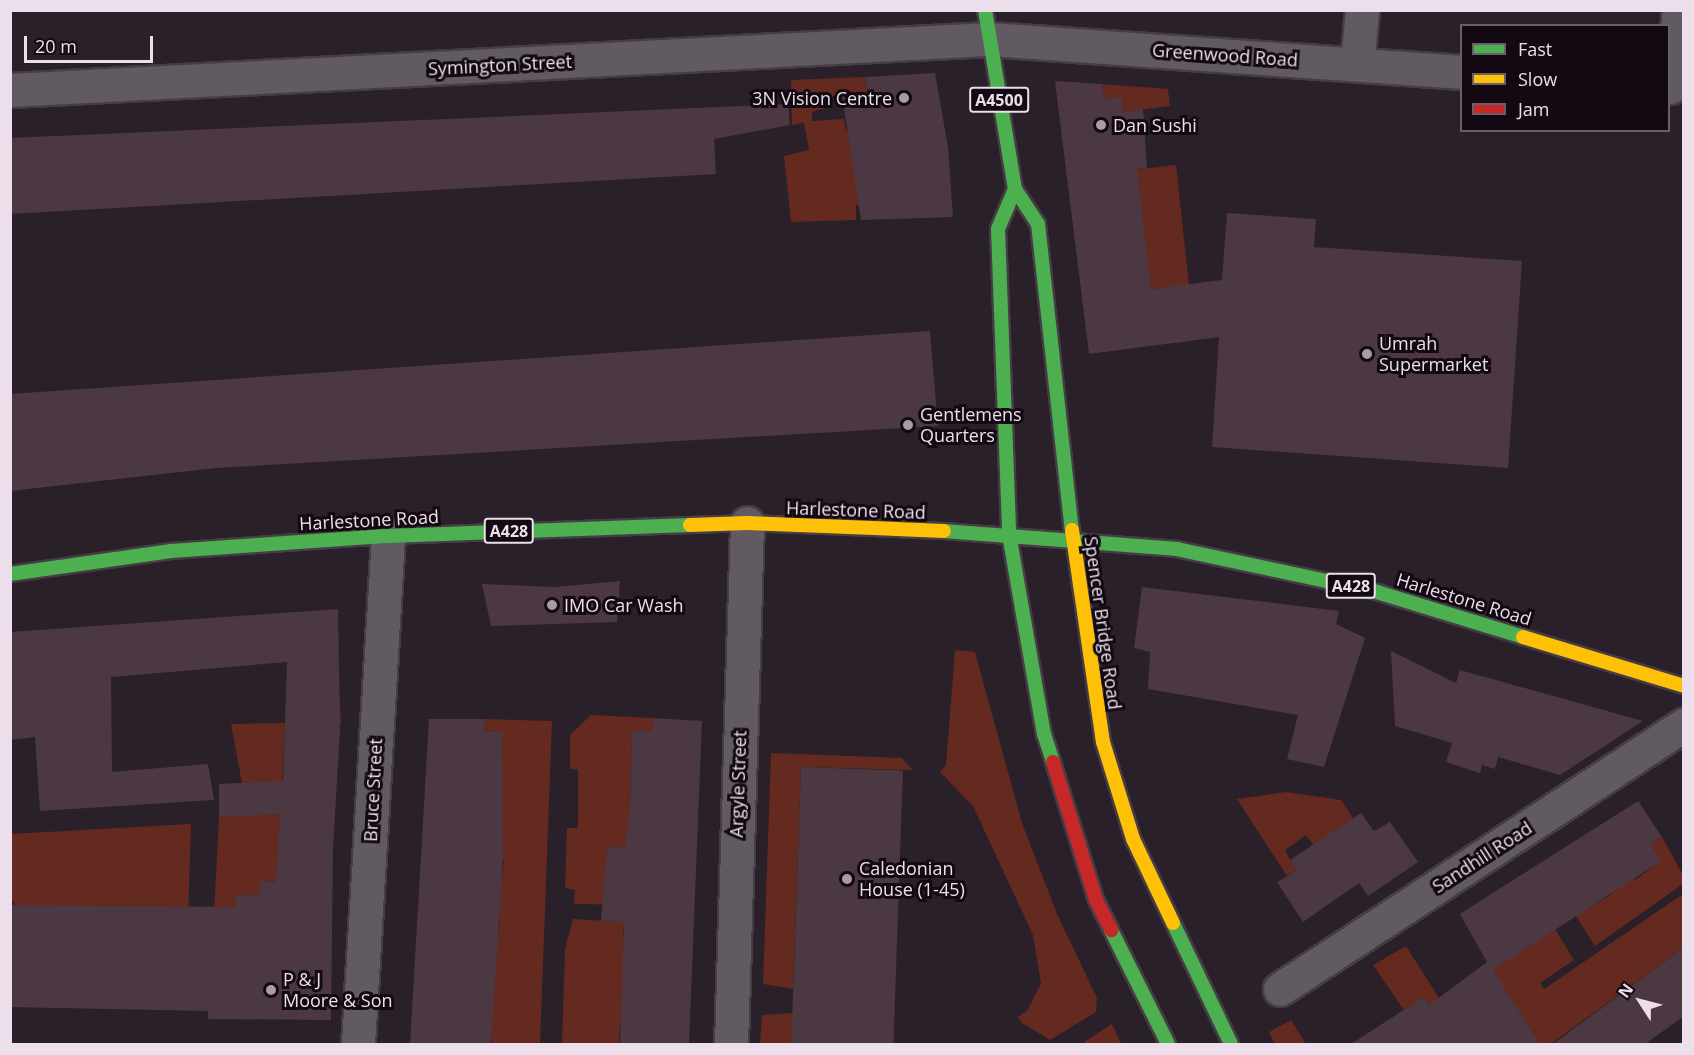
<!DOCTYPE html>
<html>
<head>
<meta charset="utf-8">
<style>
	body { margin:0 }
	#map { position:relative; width:1694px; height:1055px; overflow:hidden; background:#2a202a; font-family:"Open Sans",sans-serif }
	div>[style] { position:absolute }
	.green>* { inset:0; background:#64291f }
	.building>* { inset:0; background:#4c3842; transform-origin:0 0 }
	.roads { filter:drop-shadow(2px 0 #463c45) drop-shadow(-2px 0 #463c45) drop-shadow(0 2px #463c45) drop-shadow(0 -2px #463c45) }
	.street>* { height:33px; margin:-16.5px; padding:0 16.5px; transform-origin:16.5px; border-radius:16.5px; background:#625a62 }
	.fast>* { height:14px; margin:-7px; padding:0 7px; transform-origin:7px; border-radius:7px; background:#4caf50 }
	.slow>* { height:14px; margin:-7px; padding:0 7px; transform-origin:7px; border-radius:7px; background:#ffc107 }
	.jam>* { height:14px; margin:-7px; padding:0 7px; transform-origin:7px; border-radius:7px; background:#c62828 }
	.dots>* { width:16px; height:16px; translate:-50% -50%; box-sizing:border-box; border:3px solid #120912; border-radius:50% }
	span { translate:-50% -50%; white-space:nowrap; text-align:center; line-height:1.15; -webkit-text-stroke:6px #120912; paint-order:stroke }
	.shield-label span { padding:2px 4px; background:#120912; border:2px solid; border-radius:4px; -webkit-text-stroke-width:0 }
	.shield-label { font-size:16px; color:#ecdeeb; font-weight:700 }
	.street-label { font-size:18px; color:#ecdeeb }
	.poi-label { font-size:18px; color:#ecdeeb }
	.right { translate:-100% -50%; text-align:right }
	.left { translate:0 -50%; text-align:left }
	.frame { position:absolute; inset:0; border:12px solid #ecdeeb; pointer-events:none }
	.legend { position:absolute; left:1460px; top:24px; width:210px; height:108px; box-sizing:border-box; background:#120912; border:2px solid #695e69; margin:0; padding:8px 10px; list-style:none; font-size:18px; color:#ecdeeb }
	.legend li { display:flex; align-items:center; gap:12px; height:30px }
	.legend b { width:30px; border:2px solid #695e69 }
	.north { position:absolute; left:1610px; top:971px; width:60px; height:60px; -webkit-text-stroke:4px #120912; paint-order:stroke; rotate:306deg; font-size:16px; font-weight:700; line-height:24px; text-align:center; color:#ecdeeb }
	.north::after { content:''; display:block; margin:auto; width:21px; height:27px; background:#ecdeeb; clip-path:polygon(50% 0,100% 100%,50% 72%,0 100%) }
	.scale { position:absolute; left:24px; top:36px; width:129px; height:27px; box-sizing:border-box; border:3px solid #ecdeeb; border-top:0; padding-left:8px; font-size:18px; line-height:21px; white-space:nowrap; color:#ecdeeb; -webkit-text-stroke:4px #120912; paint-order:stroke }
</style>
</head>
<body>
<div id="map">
	<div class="green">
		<i style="clip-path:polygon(865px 77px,868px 92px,824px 98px,825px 108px,812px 112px,812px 121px,844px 119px,846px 131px,873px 128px,883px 203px,856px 205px,856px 220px,791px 222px,784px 156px,809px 150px,804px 123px,792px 125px,791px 80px)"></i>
		<i style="clip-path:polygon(1102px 84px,1168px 89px,1170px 106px,1122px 112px,1122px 98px,1104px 99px)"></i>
		<i style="clip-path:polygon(1176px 165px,1195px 340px,1176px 343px,1168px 287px,1151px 289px,1132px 170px)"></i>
		<i style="clip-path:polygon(955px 650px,975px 652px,1022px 823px,1057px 914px,1097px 998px,1096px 1012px,1050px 1040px,1022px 1023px,1018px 1017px,1027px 1011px,1041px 983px,1033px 935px,973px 806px,940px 772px,946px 765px)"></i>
		<i style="clip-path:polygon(298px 683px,339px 683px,341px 724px,285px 724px,277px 882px,261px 881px,259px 895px,237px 895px,236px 921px,213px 932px,219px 817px,241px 816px,242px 783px,231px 724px,285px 723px)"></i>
		<i style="clip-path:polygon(591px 715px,653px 718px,653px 731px,632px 732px,630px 805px,647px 848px,607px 847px,606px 861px,645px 905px,574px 904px,575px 890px,565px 888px,567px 828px,578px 828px,578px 769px,570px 769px,570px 735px)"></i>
		<i style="clip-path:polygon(485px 719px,552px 721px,540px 1044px,492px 1044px,492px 1038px,470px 1038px,475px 938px,498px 937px,500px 919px,477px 918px,479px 880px,502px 879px,504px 860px,481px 859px,502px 749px,502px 732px,484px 731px)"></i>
		<i style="clip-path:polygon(771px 753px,902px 758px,913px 770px,801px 767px,793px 989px,763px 984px)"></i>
		<i style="clip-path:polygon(1286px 792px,1341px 800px,1353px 818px,1318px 851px,1306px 835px,1285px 850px,1296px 871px,1287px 876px,1237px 799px)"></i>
		<i style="clip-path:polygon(191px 824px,187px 953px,12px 949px,14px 902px,11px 901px,11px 834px)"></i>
		<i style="clip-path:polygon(1662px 837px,1683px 875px,1683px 884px,1595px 946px,1565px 899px,1577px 892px,1588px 909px,1613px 893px,1602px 876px,1624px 862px,1635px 880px,1660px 861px,1650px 844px)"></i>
		<i style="clip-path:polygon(1683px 894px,1683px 948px,1551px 1044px,1540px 1044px,1492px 970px,1545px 913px,1574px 960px,1540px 983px,1544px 989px)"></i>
		<i style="clip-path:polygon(573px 919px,624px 922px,623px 936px,642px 937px,638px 1026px,620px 1025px,619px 1044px,562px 1044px,565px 949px)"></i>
		<i style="clip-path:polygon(1406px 946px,1439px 998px,1429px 1005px,1424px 997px,1404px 1010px,1373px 965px)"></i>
		<i style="clip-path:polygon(793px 1013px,792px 1044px,760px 1044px,762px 1015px)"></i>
		<i style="clip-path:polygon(1291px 1020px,1306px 1044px,1275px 1044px,1269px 1032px)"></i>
		<i style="clip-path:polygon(1112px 1024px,1121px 1044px,1081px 1044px)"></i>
	</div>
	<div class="building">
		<i style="clip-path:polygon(935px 73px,948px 147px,953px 217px,861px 220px,842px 95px,868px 92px,865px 77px)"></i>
		<i style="clip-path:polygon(1055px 81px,1102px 84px,1104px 99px,1122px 97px,1122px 112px,1143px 109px,1147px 168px,1137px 169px,1151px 289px,1222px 280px,1227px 213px,1316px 219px,1314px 247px,1522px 261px,1508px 468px,1212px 447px,1219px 337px,1089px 354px)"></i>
		<i style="clip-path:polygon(788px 104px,790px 125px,714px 139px,716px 174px,10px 214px,10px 138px)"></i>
		<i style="clip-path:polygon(930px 331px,938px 426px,216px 468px,10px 491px,10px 394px)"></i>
		<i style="clip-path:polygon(620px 581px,617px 622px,491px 626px,482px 584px,555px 587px)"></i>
		<i style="clip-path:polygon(1142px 587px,1339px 611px,1336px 624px,1365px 638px,1324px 767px,1287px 759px,1298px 715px,1148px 689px,1150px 652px,1134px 648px)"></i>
		<i style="clip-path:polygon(338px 609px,340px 730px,333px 847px,331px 1020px,208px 1019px,208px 1011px,10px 1007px,10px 905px,236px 907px,236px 895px,259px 895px,260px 881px,276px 882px,280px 814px,219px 817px,219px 784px,283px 781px,287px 662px,111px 677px,112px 772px,208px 764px,214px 800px,40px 811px,35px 737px,10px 740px,10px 632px)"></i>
		<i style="clip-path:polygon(1391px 651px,1456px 683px,1460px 670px,1643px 721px,1560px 775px,1498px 757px,1495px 769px,1482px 765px,1480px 773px,1446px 762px,1452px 743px,1395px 726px)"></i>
		<i style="clip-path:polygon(653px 718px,702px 721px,689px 1044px,620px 1044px,624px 922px,601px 921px,607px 847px,625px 847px,630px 805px,632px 731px,653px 731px)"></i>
		<i style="clip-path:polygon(429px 719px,485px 719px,484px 731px,502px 732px,503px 860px,491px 1044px,410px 1044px)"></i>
		<i style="left:801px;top:767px;width:102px;height:277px;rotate:2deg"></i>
		<i style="clip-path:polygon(1638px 801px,1662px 837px,1650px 844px,1661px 861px,1493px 970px,1540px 1044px,1351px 1044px,1424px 997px,1429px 1005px,1487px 962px,1460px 914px)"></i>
		<i style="clip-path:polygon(1361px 813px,1374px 831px,1390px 822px,1418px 862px,1368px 896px,1359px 883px,1303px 922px,1277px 882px,1296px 871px,1290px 860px)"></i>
		<i style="clip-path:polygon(1683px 948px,1683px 1017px,1645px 1044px,1553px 1044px)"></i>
	</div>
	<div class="roads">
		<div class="street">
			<i style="left:1357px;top:64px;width:54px;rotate:-84.7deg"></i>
			<i style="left:1670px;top:87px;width:78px;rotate:-83.3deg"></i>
			<i style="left:10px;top:90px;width:980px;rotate:-2.98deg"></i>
			<i style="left:989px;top:39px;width:474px;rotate:4deg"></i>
			<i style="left:1280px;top:989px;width:483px;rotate:-33.2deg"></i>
			<i style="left:358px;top:1044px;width:509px;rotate:-86.62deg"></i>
			<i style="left:731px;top:1044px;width:521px;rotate:-88.24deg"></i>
		</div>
		<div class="fast">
			<i style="left:985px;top:10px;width:181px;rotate:80.5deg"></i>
			<i style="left:1015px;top:189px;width:42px;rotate:56.7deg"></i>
			<i style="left:1038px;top:224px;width:308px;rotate:83.7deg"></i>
			<i style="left:1015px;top:189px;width:43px;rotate:113deg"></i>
			<i style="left:998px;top:229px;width:305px;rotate:87.9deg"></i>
			<i style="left:1009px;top:534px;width:203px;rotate:80.1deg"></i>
			<i style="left:1044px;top:734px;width:29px;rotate:72deg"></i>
			<i style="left:944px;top:531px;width:234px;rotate:4.4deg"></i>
			<i style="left:1177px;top:549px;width:205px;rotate:12.1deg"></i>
			<i style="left:1377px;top:592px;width:153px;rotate:17.1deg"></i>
			<i style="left:10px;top:574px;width:163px;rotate:-8.1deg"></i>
			<i style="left:171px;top:551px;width:218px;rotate:-4deg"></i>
			<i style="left:388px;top:536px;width:302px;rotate:-2.1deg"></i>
			<i style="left:1173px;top:923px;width:134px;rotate:64.4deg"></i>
			<i style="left:1111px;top:930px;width:127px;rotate:63.4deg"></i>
		</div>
		<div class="slow">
			<i style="left:690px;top:525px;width:57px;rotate:-2deg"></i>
			<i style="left:747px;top:523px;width:197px;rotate:2.3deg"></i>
			<i style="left:1072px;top:530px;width:214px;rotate:81.7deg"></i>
			<i style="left:1103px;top:742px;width:102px;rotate:72.8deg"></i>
			<i style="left:1133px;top:839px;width:93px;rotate:64.5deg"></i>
			<i style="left:1523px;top:637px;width:168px;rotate:16.9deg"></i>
		</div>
		<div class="jam">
			<i style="left:1053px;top:762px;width:145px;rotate:72.7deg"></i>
			<i style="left:1096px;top:900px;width:34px;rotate:63deg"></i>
		</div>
	</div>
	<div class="dots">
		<i style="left:904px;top:98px;background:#a89ca7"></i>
		<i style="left:1101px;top:125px;background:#a89ca7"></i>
		<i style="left:1367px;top:354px;background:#a89ca7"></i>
		<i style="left:908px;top:425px;background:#a89ca7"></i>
		<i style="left:552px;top:605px;background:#a89ca7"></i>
		<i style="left:847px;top:879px;background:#a89ca7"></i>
		<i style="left:271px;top:990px;background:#a89ca7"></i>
	</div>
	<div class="shield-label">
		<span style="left:999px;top:100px">A4500</span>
		<span style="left:509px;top:531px">A428</span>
		<span style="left:1351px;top:586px">A428</span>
	</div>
	<div class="street-label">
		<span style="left:1225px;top:55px;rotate:4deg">Greenwood Road</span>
		<span style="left:500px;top:65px;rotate:-3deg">Symington Street</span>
		<span style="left:856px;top:510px;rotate:2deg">Harlestone Road</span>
		<span style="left:369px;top:520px;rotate:-3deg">Harlestone Road</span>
		<span style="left:1464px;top:599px;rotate:17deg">Harlestone Road</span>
		<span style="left:1103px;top:623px;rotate:82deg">Spencer Bridge Road</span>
		<span style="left:738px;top:784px;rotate:-88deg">Argyle Street</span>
		<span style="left:373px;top:790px;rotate:-87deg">Bruce Street</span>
		<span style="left:1482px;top:857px;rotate:-33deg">Sandhill Road</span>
	</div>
	<div class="poi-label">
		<span class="right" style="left:892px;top:98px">3N Vision Centre</span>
		<span class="left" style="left:1113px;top:125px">Dan Sushi</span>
		<span class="left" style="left:1379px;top:354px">Umrah<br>Supermarket</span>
		<span class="left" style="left:920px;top:425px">Gentlemens<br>Quarters</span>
		<span class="left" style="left:564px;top:605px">IMO Car Wash</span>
		<span class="left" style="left:859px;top:879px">Caledonian<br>House (1-45)</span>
		<span class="left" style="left:283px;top:990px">P &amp; J<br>Moore &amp; Son</span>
	</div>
	<div class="frame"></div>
	<ul class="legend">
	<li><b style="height:8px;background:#4caf50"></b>Fast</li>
	<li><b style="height:8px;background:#ffc107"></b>Slow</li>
	<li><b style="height:8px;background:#c62828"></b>Jam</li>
	</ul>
	<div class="north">N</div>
	<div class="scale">20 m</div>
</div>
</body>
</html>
